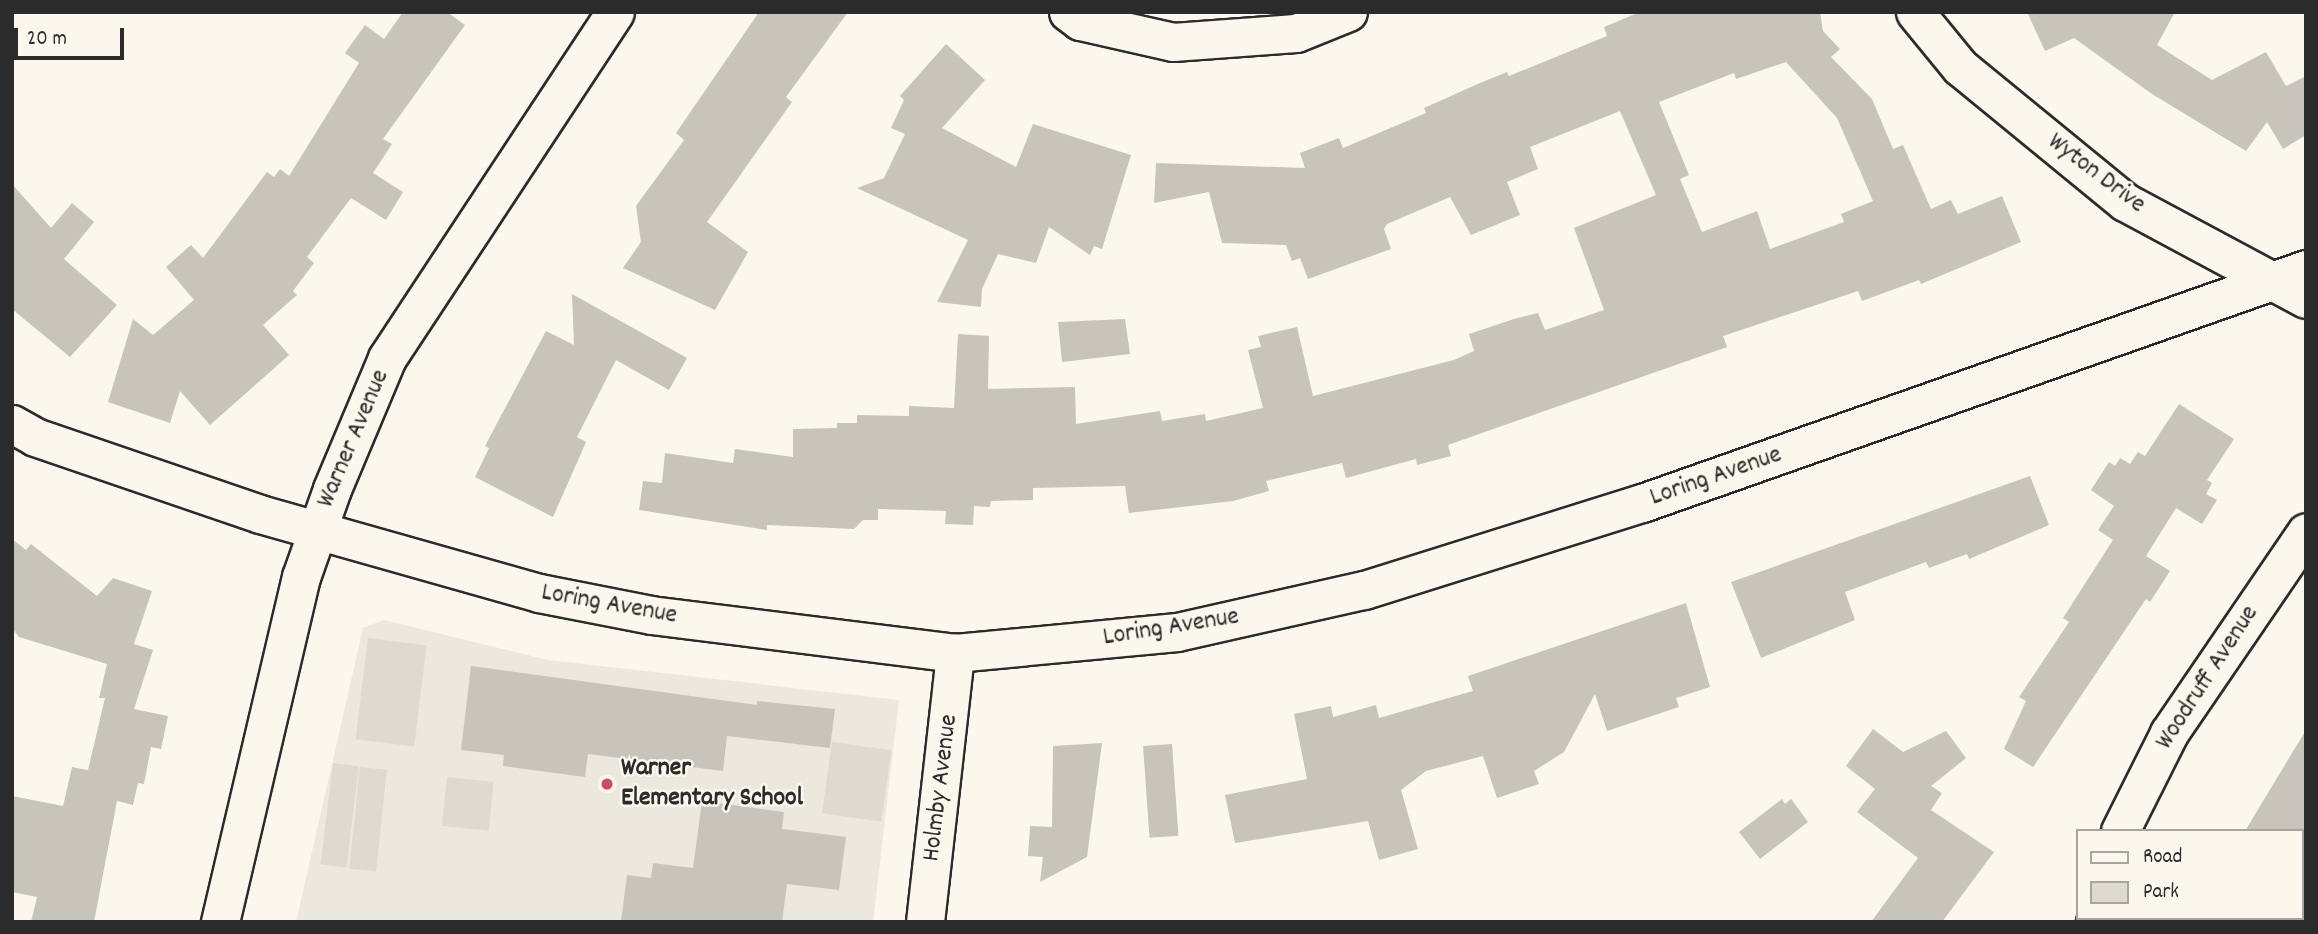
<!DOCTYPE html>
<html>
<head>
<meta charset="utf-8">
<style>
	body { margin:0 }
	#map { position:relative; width:2318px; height:934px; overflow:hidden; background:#fbf7ec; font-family:Dekko,sans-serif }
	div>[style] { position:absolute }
	.built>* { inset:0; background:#ebe8de }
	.green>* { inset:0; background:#dddad0; transform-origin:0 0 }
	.building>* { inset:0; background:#c7c4bc; transform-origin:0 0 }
	.roads { filter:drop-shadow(2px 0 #2b2b2b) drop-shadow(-2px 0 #2b2b2b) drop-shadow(0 2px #2b2b2b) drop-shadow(0 -2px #2b2b2b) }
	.minor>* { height:37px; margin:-18.5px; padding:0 18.5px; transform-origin:18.5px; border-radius:18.5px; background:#fbf7ec }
	.dots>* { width:19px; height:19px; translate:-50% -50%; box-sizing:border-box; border:4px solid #fbf7ec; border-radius:50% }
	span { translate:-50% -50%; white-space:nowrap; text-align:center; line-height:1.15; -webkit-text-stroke:5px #fbf7ec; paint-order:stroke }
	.street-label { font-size:26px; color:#2b2b2b }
	.poi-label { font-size:26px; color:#2b2b2b; font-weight:700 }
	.left { translate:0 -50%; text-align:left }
	.frame { position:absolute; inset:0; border:14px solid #2b2b2b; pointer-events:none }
	.legend { position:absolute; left:2076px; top:829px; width:228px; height:91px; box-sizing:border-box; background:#fbf7ec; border:2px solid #a8a59f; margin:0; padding:9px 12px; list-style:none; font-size:21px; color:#2b2b2b }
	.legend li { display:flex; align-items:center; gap:14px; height:35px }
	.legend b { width:35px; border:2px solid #a8a59f }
	.scale { position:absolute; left:14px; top:28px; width:110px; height:32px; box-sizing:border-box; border:4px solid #2b2b2b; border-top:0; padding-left:9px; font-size:21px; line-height:24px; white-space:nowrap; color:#2b2b2b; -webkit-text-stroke:5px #fbf7ec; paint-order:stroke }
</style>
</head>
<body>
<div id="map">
	<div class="built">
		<i style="clip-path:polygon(384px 620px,548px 660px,899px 700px,873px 922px,296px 922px,363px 628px)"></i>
	</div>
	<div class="green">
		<i style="left:368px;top:638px;width:59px;height:102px;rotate:7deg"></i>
		<i style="left:832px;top:742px;width:60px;height:72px;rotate:8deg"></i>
		<i style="left:333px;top:763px;width:26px;height:102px;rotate:7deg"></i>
		<i style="left:360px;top:767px;width:27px;height:102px;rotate:6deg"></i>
		<i style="left:447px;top:777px;width:47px;height:49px;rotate:6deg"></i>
	</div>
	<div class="building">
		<i style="clip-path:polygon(403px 12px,447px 12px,465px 25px,383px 139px,392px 144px,373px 173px,403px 192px,386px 220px,351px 198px,307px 257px,314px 263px,293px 291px,297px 295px,263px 325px,289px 355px,210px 425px,180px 391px,170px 423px,108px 402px,133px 319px,153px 335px,194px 300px,166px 267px,191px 245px,203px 258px,267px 172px,274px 177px,280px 169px,289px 176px,359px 63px,345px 53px,365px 25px,384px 39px)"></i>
		<i style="clip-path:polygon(759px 12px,848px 12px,786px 97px,792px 102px,707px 222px,748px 252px,715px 310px,623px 268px,641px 242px,636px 206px,684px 140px,676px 133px)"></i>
		<i style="clip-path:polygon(evenodd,1640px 12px,1820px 12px,1823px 31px,1840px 49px,1831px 57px,1872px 99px,1893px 149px,1903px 145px,1931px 209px,1951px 200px,1958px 214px,2002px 196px,2021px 242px,1921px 284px,1919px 280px,1862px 301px,1858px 291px,1723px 336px,1727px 347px,1448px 445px,1451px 456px,1417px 465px,1416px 459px,1346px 478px,1342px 463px,1266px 481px,1269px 491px,1233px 501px,1129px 513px,1125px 486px,1033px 488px,1033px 500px,991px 501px,990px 507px,974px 506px,973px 525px,945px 524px,946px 511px,878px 509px,878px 520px,863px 520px,854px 529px,767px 525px,767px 530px,639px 510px,643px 481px,662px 483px,665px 453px,733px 463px,735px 449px,793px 457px,793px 429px,837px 428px,837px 423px,857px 423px,857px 415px,909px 416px,909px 406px,954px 408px,958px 334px,989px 336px,988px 389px,1075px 387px,1076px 424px,1160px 411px,1162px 421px,1205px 414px,1206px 421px,1263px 408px,1248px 350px,1261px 347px,1258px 336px,1297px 327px,1313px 396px,1454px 360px,1474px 351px,1469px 334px,1514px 319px,1538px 313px,1545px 330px,1604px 310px,1574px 228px,1656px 195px,1620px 111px,1530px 147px,1538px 169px,1507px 182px,1520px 215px,1471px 235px,1450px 197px,1387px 224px,1384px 229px,1391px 249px,1308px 279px,1300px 258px,1292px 261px,1286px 245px,1222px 243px,1209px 192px,1154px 203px,1156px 163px,1305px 168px,1300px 153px,1339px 138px,1343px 148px,1426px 113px,1424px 108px,1480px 83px,1507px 72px,1509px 76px,1607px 36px,1604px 27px,1640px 12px,1786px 62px,1837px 118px,1873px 201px,1841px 214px,1844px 222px,1770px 249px,1757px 211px,1702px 232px,1680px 179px,1689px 175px,1659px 102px,1734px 73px,1736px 79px,1786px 62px)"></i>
		<i style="clip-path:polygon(2027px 12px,2175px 12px,2157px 45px,2212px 80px,2266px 52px,2286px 86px,2306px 76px,2306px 135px,2283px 149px,2267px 122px,2246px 151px,2152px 94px,2074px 38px,2045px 51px)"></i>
		<i style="clip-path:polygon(946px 44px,985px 80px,942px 128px,1016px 167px,1033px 124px,1131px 155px,1102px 249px,1094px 246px,1090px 255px,1049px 227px,1036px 263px,998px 254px,982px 289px,981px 307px,937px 302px,968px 240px,857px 188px,884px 178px,905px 134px,891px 128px,904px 100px,900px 96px)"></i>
		<i style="clip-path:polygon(12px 184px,51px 228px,72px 203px,94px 222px,64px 259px,117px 305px,70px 357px,12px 309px)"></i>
		<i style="clip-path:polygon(572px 294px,687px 358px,669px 390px,616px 360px,577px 437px,586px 442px,553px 517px,475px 477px,489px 448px,485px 446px,546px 331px,574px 345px)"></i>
		<i style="clip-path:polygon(1125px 319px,1130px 354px,1062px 362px,1058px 322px)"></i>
		<i style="clip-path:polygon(2179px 404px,2234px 439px,2207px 480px,2212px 483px,2206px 494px,2217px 500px,2202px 524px,2176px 508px,2146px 556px,2170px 571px,2150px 602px,2146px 599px,2033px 767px,2004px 749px,2026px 701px,2019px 697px,2069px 622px,2063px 618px,2113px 540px,2098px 530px,2114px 506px,2091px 490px,2109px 462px,2115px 466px,2120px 458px,2130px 464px,2138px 452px,2145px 456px)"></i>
		<i style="clip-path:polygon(2030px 476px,2049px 525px,1969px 559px,1967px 554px,1929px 568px,1926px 562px,1845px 592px,1855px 620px,1761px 658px,1731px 582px)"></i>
		<i style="clip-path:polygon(12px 539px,26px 550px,31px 544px,97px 596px,113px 578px,152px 591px,134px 644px,153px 650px,134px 709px,168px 716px,161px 749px,151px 747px,144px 784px,138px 783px,133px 805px,117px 801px,94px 922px,31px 922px,37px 897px,12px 892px,12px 796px,63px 806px,72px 767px,88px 770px,105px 698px,99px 698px,107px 664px,19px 637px,12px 628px)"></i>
		<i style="clip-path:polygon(1686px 603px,1710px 687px,1676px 698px,1679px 707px,1607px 731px,1595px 694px,1564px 752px,1534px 771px,1539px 784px,1497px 798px,1483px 756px,1426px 771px,1401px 790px,1418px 849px,1379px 860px,1368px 821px,1235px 843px,1225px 795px,1307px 779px,1294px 714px,1331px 706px,1333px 717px,1376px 705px,1379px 718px,1473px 691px,1468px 676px)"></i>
		<i style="clip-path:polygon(471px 666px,757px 705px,757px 701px,835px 709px,830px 748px,727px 736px,723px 771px,588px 754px,585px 777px,503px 766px,504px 755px,461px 750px)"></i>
		<i style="clip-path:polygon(1873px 729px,1903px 752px,1946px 731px,1966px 758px,1931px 786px,1942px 793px,1931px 810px,1994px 852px,1942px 922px,1871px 922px,1918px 858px,1857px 812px,1875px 789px,1846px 766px)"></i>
		<i style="clip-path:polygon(2306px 730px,2306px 831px,2245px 831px)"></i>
		<i style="clip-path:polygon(1102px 743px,1087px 857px,1040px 882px,1043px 857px,1028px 856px,1030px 826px,1052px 827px,1053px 746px)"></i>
		<i style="left:1172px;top:744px;width:92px;height:29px;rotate:86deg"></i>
		<i style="clip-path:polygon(1782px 799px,1785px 804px,1791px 799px,1808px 822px,1760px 859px,1739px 832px)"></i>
		<i style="clip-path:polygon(702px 801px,784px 812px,782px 829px,846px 837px,839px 890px,787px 884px,782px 922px,621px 922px,627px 875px,651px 878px,653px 863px,693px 868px)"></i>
	</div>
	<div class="roads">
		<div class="minor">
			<i style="left:1068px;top:12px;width:15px;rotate:37deg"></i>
			<i style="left:1080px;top:21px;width:95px;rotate:12.7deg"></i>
			<i style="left:1173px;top:42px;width:123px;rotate:-4.2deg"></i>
			<i style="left:1296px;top:33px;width:56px;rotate:-22deg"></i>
			<i style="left:1915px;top:12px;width:71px;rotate:50.7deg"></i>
			<i style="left:1960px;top:67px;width:213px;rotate:39.3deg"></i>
			<i style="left:2125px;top:202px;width:205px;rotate:28.2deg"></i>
			<i style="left:12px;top:424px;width:26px;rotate:29deg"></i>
			<i style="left:35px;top:437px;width:238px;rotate:18.9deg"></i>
			<i style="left:260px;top:514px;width:290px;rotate:15.8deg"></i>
			<i style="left:539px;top:593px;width:114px;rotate:11.1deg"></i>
			<i style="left:651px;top:615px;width:306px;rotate:7.1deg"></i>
			<i style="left:955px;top:653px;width:223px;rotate:-5.4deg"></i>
			<i style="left:1177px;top:632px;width:192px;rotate:-12.7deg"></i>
			<i style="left:1364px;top:590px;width:291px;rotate:-17.4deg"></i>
			<i style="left:1642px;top:503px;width:704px;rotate:-19.41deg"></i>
			<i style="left:2120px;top:831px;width:110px;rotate:-63.4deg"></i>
			<i style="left:2169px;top:733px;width:243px;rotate:-55.7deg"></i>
			<i style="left:220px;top:922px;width:354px;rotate:-76.8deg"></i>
			<i style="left:301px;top:577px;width:93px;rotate:-70.6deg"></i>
			<i style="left:332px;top:489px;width:142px;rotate:-67.2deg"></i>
			<i style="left:387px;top:358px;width:414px;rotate:-56.6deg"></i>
			<i style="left:925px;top:922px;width:271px;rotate:-83.6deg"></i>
			<i style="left:2095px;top:922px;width:4px;rotate:-76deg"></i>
		</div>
	</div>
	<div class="dots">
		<i style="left:607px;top:784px;background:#d1495b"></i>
	</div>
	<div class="street-label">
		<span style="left:2096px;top:174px;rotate:37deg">Wyton Drive</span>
		<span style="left:354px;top:439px;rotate:-67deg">Warner Avenue</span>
		<span style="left:1716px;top:477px;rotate:-19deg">Loring Avenue</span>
		<span style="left:609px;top:605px;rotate:10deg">Loring Avenue</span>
		<span style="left:1171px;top:628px;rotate:-9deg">Loring Avenue</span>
		<span style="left:2208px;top:678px;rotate:-57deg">Woodruff Avenue</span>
		<span style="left:941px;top:788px;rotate:-83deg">Holmby Avenue</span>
	</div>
	<div class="poi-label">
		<span class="left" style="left:621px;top:784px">Warner<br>Elementary School</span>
	</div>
	<div class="frame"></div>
	<ul class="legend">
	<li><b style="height:9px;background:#fbf7ec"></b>Road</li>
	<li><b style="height:19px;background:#dddad0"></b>Park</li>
	</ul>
	<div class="scale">20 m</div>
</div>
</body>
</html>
